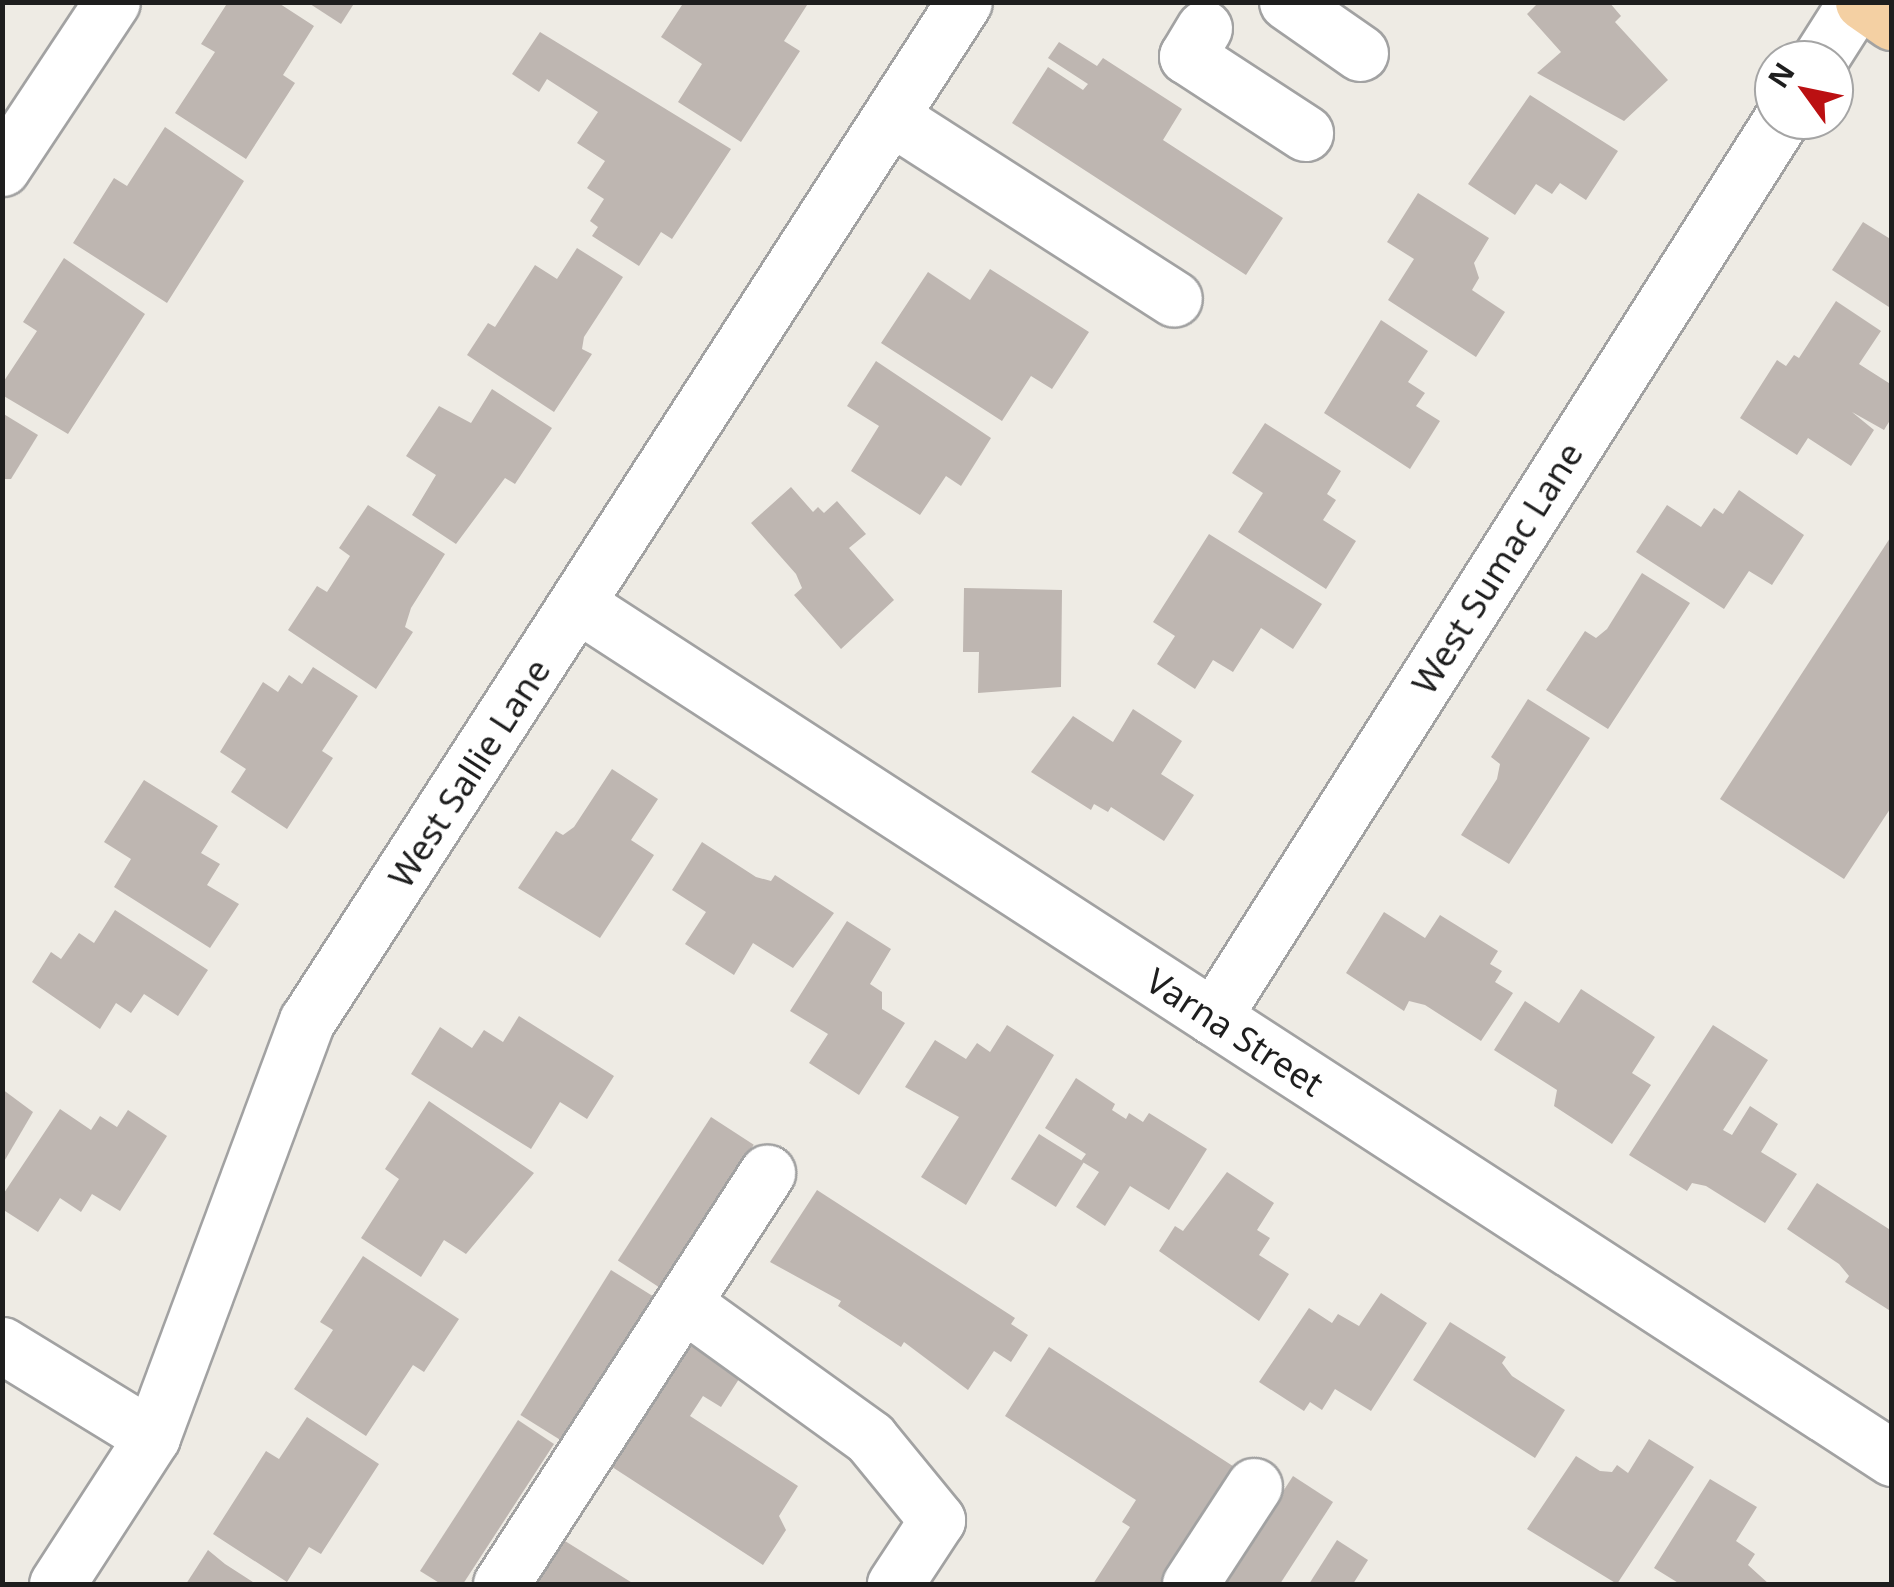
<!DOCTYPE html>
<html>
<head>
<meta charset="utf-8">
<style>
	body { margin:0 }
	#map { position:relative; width:1894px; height:1587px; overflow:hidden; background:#eeebe4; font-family:"Noto Sans",sans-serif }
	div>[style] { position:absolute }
	.building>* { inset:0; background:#beb6b1; transform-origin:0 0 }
	.roads { filter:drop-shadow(2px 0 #a2a2a2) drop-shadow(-2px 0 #a2a2a2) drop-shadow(0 2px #a2a2a2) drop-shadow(0 -2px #a2a2a2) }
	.minor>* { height:55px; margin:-27.5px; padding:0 27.5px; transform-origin:27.5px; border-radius:27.5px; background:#fff }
	.major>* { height:55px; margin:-27.5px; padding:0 27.5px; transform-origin:27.5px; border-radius:27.5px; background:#f4d0a3 }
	span { translate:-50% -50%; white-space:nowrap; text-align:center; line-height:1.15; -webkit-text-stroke:10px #fff; paint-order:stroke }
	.street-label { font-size:35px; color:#1e1e1e }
	.frame { position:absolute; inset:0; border:5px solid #1e1e1e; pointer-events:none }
	.north { position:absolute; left:1754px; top:40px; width:100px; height:100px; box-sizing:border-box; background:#fff; border:2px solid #a5a5a5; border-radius:50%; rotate:303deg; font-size:28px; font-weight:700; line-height:40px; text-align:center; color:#1e1e1e }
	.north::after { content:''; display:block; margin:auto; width:35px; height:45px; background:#bb1012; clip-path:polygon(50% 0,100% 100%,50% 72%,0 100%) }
</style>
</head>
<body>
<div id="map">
	<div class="building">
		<i style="clip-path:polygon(228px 2px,277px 2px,314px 26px,283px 75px,295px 83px,246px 159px,175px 113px,215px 52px,201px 44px)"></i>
		<i style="clip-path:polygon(307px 2px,355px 2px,341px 24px)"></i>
		<i style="clip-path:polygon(684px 2px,809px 2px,784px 41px,800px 51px,741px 142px,678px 102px,702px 64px,661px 37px)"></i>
		<i style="clip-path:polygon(1539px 2px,1609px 2px,1621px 16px,1615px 22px,1668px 80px,1624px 121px,1537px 73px,1561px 52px,1527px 14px)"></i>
		<i style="clip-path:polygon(540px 32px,731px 149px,672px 239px,661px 232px,639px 266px,592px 236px,598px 227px,590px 221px,604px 199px,587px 188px,605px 161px,577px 143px,598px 112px,547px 79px,539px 92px,512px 74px)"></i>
		<i style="clip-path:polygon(1059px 42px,1097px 66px,1103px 58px,1182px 109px,1163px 140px,1283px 218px,1246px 275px,1012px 123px,1048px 67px,1083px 90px,1088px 84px,1048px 58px)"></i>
		<i style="clip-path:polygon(1530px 95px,1618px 151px,1586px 200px,1560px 183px,1552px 194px,1536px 184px,1515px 215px,1468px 184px)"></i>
		<i style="clip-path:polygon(165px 127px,244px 181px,167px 303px,73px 243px,114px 178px,127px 186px)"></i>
		<i style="clip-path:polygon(1418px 193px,1489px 238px,1474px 263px,1479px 278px,1472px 290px,1505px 312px,1476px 357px,1388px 300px,1414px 259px,1387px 242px)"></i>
		<i style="clip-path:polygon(1863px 222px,1892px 240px,1892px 309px,1832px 270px)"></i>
		<i style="clip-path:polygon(577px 248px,623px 277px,584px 337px,582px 349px,592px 354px,554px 412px,467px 355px,488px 323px,495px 327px,535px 265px,557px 279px)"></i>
		<i style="clip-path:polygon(64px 258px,145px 314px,68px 434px,2px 395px,2px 384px,37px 331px,23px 322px)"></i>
		<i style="clip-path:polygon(990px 269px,1089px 332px,1052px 389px,1031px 376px,1002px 421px,881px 343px,928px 272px,970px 300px)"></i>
		<i style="clip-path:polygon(1836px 301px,1881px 331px,1859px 364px,1892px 385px,1892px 417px,1884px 430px,1852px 412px,1874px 430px,1851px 466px,1808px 438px,1797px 455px,1740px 418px,1777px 360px,1786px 366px,1794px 355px,1799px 358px)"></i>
		<i style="clip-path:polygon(1381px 320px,1428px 351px,1408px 382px,1425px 393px,1416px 406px,1440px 421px,1410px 469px,1324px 413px)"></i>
		<i style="clip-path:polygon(876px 361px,991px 438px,961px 486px,946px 476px,920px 515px,851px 471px,879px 426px,847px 406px)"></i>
		<i style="clip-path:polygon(492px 389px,552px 428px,515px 484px,505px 478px,456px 544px,412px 515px,436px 475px,406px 456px,439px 406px,471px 423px)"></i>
		<i style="clip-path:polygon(2px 413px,38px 435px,11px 479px,2px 479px)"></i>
		<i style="clip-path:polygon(1265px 423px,1341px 471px,1327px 494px,1336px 500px,1323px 520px,1356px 541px,1326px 589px,1238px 532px,1263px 493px,1232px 473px)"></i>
		<i style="clip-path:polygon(791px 487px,813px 512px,818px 507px,824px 513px,837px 501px,866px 534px,849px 548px,894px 600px,841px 649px,794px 595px,802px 588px,796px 574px,751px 523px)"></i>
		<i style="clip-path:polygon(1739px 490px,1804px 535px,1772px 585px,1749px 571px,1724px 609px,1636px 552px,1667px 505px,1701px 527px,1714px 508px,1723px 514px)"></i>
		<i style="clip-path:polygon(368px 505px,445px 554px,411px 608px,405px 627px,413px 632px,376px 689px,288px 630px,317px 586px,327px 592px,350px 556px,339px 548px)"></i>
		<i style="clip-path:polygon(1209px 534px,1322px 604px,1293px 649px,1261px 628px,1233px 672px,1213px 660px,1195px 689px,1157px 664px,1175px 636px,1153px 622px)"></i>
		<i style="clip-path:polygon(1892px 535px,1892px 806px,1844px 879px,1720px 799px)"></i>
		<i style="clip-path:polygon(1642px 573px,1690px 603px,1608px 729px,1546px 690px,1585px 631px,1596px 638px,1607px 629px)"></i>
		<i style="clip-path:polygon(964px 588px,1062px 590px,1061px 687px,978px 693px,979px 652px,963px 652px)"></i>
		<i style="clip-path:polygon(313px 667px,358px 696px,322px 751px,333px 758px,287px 829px,231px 792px,246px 769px,220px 752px,263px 682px,278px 692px,289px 675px,302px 684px)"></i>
		<i style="clip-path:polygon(1528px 699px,1590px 738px,1509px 864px,1461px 835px,1497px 779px,1500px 764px,1491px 757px)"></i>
		<i style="clip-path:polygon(1133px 709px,1182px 741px,1161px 774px,1194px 795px,1164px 841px,1111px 807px,1108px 812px,1094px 804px,1091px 810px,1031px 772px,1073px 716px,1113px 742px)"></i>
		<i style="clip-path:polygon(612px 769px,658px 799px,631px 840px,654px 855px,600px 938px,518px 888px,556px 831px,563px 835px,574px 827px)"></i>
		<i style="clip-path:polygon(144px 780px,218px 826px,201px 853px,220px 864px,207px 885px,239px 904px,210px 948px,114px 887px,131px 859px,104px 842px)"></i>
		<i style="clip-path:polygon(702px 842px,756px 877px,771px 881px,775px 875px,834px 913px,793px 968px,753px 943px,734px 975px,685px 944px,706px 912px,672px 890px)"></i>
		<i style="clip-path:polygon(115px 910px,208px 970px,178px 1016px,144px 994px,131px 1013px,116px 1003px,100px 1029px,32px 982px,51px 952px,61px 959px,79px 933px,94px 943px)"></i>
		<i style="clip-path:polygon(1384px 912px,1425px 938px,1440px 915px,1498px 951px,1490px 964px,1502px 971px,1495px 982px,1513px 993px,1481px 1041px,1425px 1005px,1409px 1001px,1404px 1011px,1346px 973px)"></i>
		<i style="clip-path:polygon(847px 921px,891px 949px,870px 984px,882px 992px,882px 1009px,905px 1023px,859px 1095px,809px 1063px,828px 1034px,790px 1011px)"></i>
		<i style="clip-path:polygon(1581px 989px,1655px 1037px,1632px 1073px,1651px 1085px,1612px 1144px,1554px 1106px,1557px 1090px,1494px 1050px,1525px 1001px,1559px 1023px)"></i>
		<i style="clip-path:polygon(519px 1016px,614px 1076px,587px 1119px,560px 1102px,531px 1149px,411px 1074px,440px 1027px,472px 1048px,484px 1030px,503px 1042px)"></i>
		<i style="clip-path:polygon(1007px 1025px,1054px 1055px,966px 1205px,921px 1177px,959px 1117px,905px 1087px,935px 1040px,966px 1059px,977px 1043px,990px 1052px)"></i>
		<i style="clip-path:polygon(1713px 1025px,1768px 1060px,1723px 1130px,1732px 1135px,1750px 1106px,1778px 1124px,1761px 1152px,1797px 1174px,1765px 1223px,1706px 1186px,1692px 1183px,1687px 1191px,1629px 1155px)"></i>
		<i style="clip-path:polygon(1076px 1078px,1115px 1104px,1112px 1110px,1126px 1119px,1129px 1113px,1143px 1122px,1149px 1113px,1207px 1149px,1169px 1210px,1130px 1186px,1105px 1226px,1076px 1207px,1099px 1172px,1081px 1161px,1086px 1154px,1045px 1128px)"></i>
		<i style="clip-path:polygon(2px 1089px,33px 1112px,2px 1165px)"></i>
		<i style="clip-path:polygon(429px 1101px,534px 1173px,466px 1254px,444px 1240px,421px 1277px,361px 1238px,399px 1179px,385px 1169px)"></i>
		<i style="clip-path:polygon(60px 1109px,91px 1130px,100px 1116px,117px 1127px,128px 1110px,167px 1136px,120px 1211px,92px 1194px,81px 1212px,60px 1198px,38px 1232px,2px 1209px,2px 1196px)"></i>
		<i style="left:711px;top:1117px;width:51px;height:171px;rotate:33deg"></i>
		<i style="left:1039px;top:1134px;width:53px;height:53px;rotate:32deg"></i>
		<i style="clip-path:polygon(1227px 1172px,1274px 1203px,1257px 1230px,1270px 1238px,1259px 1255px,1289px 1274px,1259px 1321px,1159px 1251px,1175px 1226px,1183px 1231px)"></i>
		<i style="clip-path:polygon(1817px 1183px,1892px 1231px,1892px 1312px,1845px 1282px,1849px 1276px,1839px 1264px,1787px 1229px)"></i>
		<i style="clip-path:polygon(817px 1190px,1015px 1318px,1011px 1324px,1028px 1335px,1011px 1362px,994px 1351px,968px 1390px,904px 1342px,901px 1347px,838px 1306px,841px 1301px,770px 1262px)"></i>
		<i style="clip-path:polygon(363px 1256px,459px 1319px,424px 1372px,413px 1365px,366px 1436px,294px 1389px,333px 1330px,320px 1322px)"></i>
		<i style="left:611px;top:1270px;width:51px;height:171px;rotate:32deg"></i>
		<i style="clip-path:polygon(1381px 1293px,1427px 1323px,1371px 1411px,1335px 1389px,1322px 1410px,1310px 1402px,1304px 1411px,1259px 1382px,1309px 1308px,1332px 1323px,1338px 1314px,1359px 1326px)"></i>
		<i style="clip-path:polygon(1450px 1322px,1506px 1357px,1502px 1363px,1512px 1376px,1565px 1410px,1535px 1458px,1413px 1380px)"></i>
		<i style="clip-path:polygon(689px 1327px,748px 1365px,721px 1407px,703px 1396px,690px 1416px,798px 1486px,779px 1516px,786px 1530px,763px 1565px,603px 1461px)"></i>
		<i style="clip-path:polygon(1049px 1347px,1239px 1470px,1164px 1584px,1093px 1584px,1130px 1527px,1122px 1522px,1136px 1500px,1005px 1416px)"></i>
		<i style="clip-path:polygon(307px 1417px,379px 1464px,321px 1554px,309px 1547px,287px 1582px,213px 1534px,266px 1451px,279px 1459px)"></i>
		<i style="clip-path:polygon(518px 1420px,554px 1444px,463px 1584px,441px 1584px,420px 1571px)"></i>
		<i style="clip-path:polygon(1649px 1439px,1694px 1467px,1617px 1584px,1527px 1529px,1576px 1456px,1600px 1471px,1612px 1472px,1617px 1465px,1628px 1473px)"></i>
		<i style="clip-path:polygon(1293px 1476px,1333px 1502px,1280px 1584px,1223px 1584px)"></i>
		<i style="clip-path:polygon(1710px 1479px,1757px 1507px,1736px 1541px,1755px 1554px,1748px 1565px,1769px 1584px,1680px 1584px,1654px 1568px)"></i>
		<i style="clip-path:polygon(1337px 1540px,1368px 1560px,1353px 1584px,1309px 1584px)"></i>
		<i style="clip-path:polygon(565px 1541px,634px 1584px,537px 1584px)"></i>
		<i style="clip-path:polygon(208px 1550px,225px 1564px,256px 1584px,186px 1584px)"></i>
	</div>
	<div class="roads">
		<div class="minor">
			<i style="left:1287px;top:2px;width:89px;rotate:34.9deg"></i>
			<i style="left:1204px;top:28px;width:33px;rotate:121deg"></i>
			<i style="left:1187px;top:56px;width:141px;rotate:33.1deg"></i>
			<i style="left:1819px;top:60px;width:69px;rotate:-57.5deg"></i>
			<i style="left:891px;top:117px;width:336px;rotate:32.7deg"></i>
			<i style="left:2px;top:168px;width:199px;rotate:-56.5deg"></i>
			<i style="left:579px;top:605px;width:1566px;rotate:33.01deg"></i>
			<i style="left:1213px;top:1017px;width:1062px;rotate:-57.66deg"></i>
			<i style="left:683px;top:1303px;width:231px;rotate:35.8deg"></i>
			<i style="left:870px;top:1438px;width:106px;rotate:50.7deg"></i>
			<i style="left:937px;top:1520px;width:77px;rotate:123.3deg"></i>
			<i style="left:2px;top:1345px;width:176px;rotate:31.5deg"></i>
			<i style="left:57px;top:1584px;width:175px;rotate:-57.1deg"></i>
			<i style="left:152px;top:1437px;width:444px;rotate:-69.6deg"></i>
			<i style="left:307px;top:1021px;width:1212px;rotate:-57.19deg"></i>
			<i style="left:501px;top:1584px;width:490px;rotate:-57.1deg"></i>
			<i style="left:1190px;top:1584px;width:117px;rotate:-56.9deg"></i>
		</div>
		<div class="major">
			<i style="left:1863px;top:2px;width:35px;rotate:35deg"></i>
		</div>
	</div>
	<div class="street-label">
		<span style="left:1497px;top:568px;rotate:-58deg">West Sumac Lane</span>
		<span style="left:469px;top:773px;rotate:-57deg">West Sallie Lane</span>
		<span style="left:1235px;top:1032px;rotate:33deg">Varna Street</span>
	</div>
	<div class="frame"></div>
	<div class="north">N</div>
</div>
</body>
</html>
